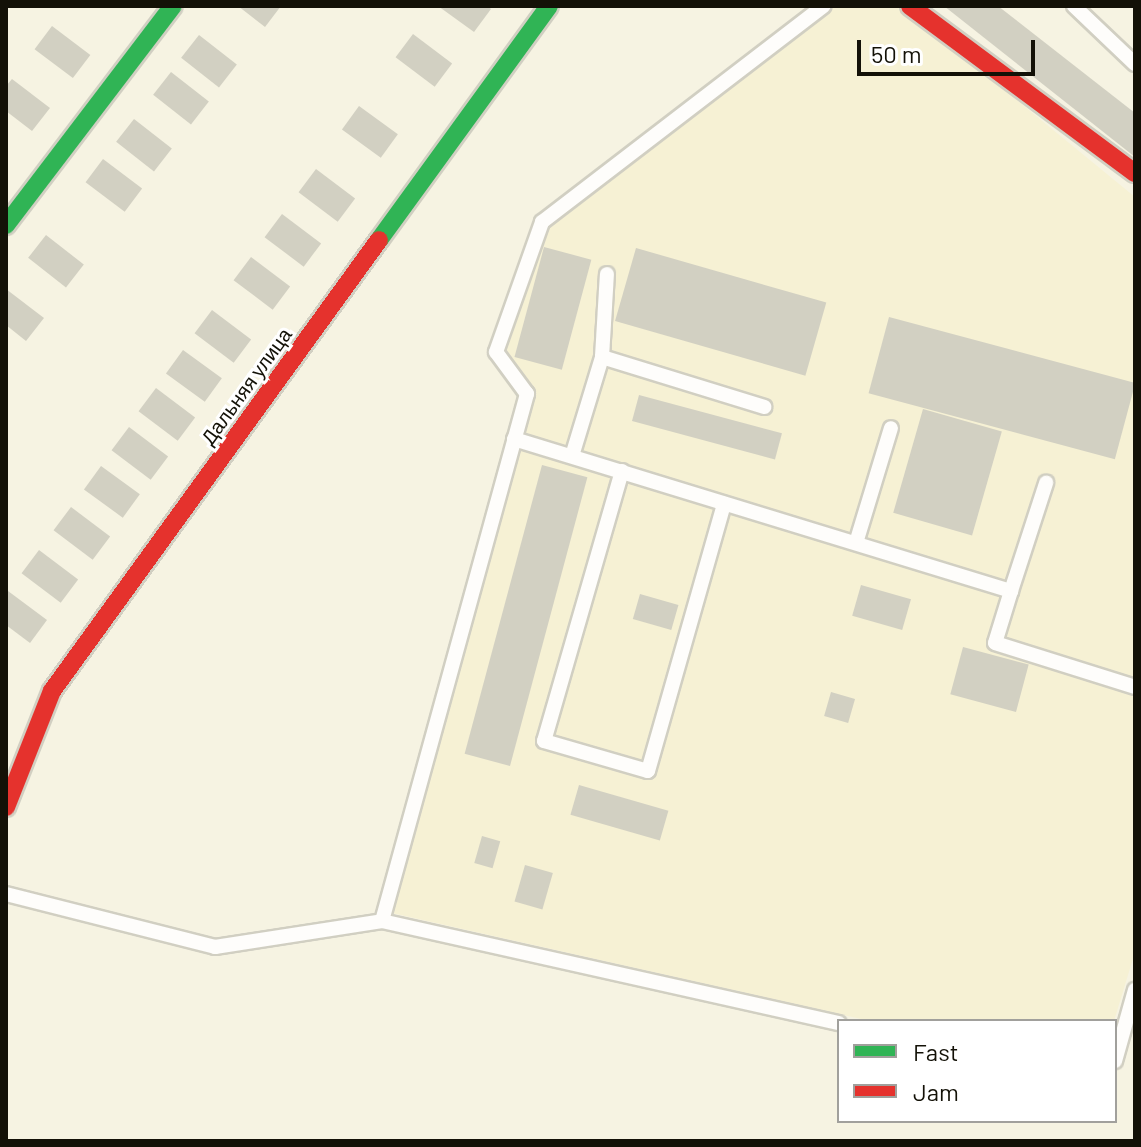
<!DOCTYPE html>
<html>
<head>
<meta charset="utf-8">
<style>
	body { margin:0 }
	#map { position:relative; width:1141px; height:1147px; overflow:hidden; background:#f6f3e2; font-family:Barlow,sans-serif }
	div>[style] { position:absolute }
	.built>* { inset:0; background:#f6f1d4 }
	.building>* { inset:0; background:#d2d0c2; transform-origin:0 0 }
	.roads { filter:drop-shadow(2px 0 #d1cfc2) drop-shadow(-2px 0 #d1cfc2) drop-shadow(0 2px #d1cfc2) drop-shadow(0 -2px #d1cfc2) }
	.lane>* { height:14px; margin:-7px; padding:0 7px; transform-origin:7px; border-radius:7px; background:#fefdfb }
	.fast>* { height:18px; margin:-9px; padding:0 9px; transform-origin:9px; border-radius:9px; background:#30b455 }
	.jam>* { height:18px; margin:-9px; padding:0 9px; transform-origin:9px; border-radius:9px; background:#e5322d }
	span { translate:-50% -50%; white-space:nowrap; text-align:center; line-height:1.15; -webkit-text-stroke:6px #fff; paint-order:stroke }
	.street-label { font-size:20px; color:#131107 }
	.frame { position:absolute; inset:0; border:8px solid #131107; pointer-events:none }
	.legend { position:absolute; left:837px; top:1019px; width:280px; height:104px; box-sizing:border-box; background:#fff; border:2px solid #a1a09c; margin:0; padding:10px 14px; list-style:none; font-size:24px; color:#131107 }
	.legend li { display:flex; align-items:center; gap:16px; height:40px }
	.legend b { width:40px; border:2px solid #a1a09c }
	.scale { position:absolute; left:857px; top:40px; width:178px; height:36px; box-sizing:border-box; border:4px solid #131107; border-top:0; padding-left:10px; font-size:24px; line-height:28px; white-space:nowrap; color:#131107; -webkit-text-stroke:6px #fff; paint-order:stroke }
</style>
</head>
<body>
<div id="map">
	<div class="built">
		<i style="clip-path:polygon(828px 6px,902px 6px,1135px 197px,1135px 952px,1114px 1021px,870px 1021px,392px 913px,532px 392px,501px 351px,545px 225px)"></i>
	</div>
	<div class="building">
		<i style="clip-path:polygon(238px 6px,281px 6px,265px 27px)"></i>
		<i style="clip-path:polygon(438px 6px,487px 6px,491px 9px,474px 32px)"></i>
		<i style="clip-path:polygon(944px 6px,998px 6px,1135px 113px,1135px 157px)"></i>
		<i style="left:52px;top:26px;width:48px;height:29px;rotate:37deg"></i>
		<i style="left:413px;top:34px;width:49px;height:29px;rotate:37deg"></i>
		<i style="left:199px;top:35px;width:48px;height:29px;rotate:38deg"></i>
		<i style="left:171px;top:72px;width:48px;height:29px;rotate:38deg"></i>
		<i style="clip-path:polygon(12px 79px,50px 108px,32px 131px,6px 111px,6px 86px)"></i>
		<i style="left:359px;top:106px;width:48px;height:29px;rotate:36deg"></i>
		<i style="left:134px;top:119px;width:48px;height:29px;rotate:38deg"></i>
		<i style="left:103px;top:159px;width:49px;height:29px;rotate:37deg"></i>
		<i style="left:316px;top:169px;width:49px;height:29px;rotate:37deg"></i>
		<i style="left:282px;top:214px;width:49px;height:29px;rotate:37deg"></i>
		<i style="left:46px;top:235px;width:48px;height:29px;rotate:38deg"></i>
		<i style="left:544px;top:247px;width:49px;height:114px;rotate:15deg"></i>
		<i style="left:636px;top:248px;width:198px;height:76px;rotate:16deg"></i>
		<i style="left:251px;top:257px;width:49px;height:29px;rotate:37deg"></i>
		<i style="clip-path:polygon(6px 289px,44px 318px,26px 341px,6px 325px)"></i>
		<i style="left:212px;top:310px;width:49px;height:29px;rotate:37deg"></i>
		<i style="left:889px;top:317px;width:255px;height:79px;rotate:15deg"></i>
		<i style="left:183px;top:350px;width:48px;height:29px;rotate:36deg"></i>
		<i style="left:156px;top:388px;width:49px;height:29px;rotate:37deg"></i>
		<i style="left:639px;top:395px;width:148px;height:27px;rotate:15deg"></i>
		<i style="left:923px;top:409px;width:82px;height:108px;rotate:16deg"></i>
		<i style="left:129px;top:427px;width:49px;height:29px;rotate:37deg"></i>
		<i style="left:542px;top:465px;width:47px;height:299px;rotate:15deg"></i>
		<i style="left:101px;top:466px;width:48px;height:29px;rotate:36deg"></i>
		<i style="left:71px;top:507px;width:49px;height:29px;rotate:37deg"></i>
		<i style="left:39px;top:550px;width:49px;height:29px;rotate:37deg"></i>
		<i style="left:861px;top:585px;width:52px;height:32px;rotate:16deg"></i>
		<i style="clip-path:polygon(8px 591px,47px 620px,30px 643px,6px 625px)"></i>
		<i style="left:640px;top:594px;width:40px;height:26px;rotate:16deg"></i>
		<i style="left:963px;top:647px;width:68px;height:49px;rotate:15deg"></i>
		<i style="left:831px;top:692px;width:25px;height:25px;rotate:16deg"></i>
		<i style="left:579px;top:785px;width:93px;height:31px;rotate:16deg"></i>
		<i style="left:482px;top:836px;width:19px;height:28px;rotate:16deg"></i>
		<i style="left:525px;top:865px;width:29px;height:38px;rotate:16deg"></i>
	</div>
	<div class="roads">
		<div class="lane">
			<i style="left:1074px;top:6px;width:84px;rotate:43.6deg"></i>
			<i style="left:602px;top:357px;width:83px;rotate:-86.6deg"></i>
			<i style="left:514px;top:439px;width:520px;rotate:17.01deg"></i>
			<i style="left:1011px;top:591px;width:54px;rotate:107.1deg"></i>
			<i style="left:995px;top:643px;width:147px;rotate:17.4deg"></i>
			<i style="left:572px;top:456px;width:103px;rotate:-73.1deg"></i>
			<i style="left:602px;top:357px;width:170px;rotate:17.1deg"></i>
			<i style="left:622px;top:471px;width:281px;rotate:106.1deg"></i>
			<i style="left:544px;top:741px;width:108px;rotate:16.1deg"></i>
			<i style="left:648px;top:771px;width:278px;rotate:-74.1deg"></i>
			<i style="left:856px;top:543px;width:120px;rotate:-73.1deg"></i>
			<i style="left:1011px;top:591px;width:114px;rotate:-72deg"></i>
			<i style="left:6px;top:894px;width:216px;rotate:14.2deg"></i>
			<i style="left:215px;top:947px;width:169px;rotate:-8.8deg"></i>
			<i style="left:382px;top:921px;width:468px;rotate:12.6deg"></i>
			<i style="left:382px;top:921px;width:547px;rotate:-74.62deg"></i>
			<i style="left:527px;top:394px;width:52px;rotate:-126.4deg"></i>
			<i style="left:496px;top:352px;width:138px;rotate:-70.5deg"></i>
			<i style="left:542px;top:222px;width:355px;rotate:-37.5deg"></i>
			<i style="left:1115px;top:1061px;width:74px;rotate:-74.3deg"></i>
		</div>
		<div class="fast">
			<i style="left:6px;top:225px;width:275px;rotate:-52.7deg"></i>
			<i style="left:379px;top:240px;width:289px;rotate:-54deg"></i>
		</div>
		<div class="jam">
			<i style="left:910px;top:6px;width:280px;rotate:36.6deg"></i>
			<i style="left:6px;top:807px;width:125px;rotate:-68.4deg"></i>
			<i style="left:52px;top:691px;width:557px;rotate:-54.06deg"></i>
		</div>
	</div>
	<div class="street-label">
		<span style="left:246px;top:386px;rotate:-54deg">Дальняя улица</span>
	</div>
	<div class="frame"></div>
	<ul class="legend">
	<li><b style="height:10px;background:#30b455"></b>Fast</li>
	<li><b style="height:10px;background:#e5322d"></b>Jam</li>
	</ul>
	<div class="scale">50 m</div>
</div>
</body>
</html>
